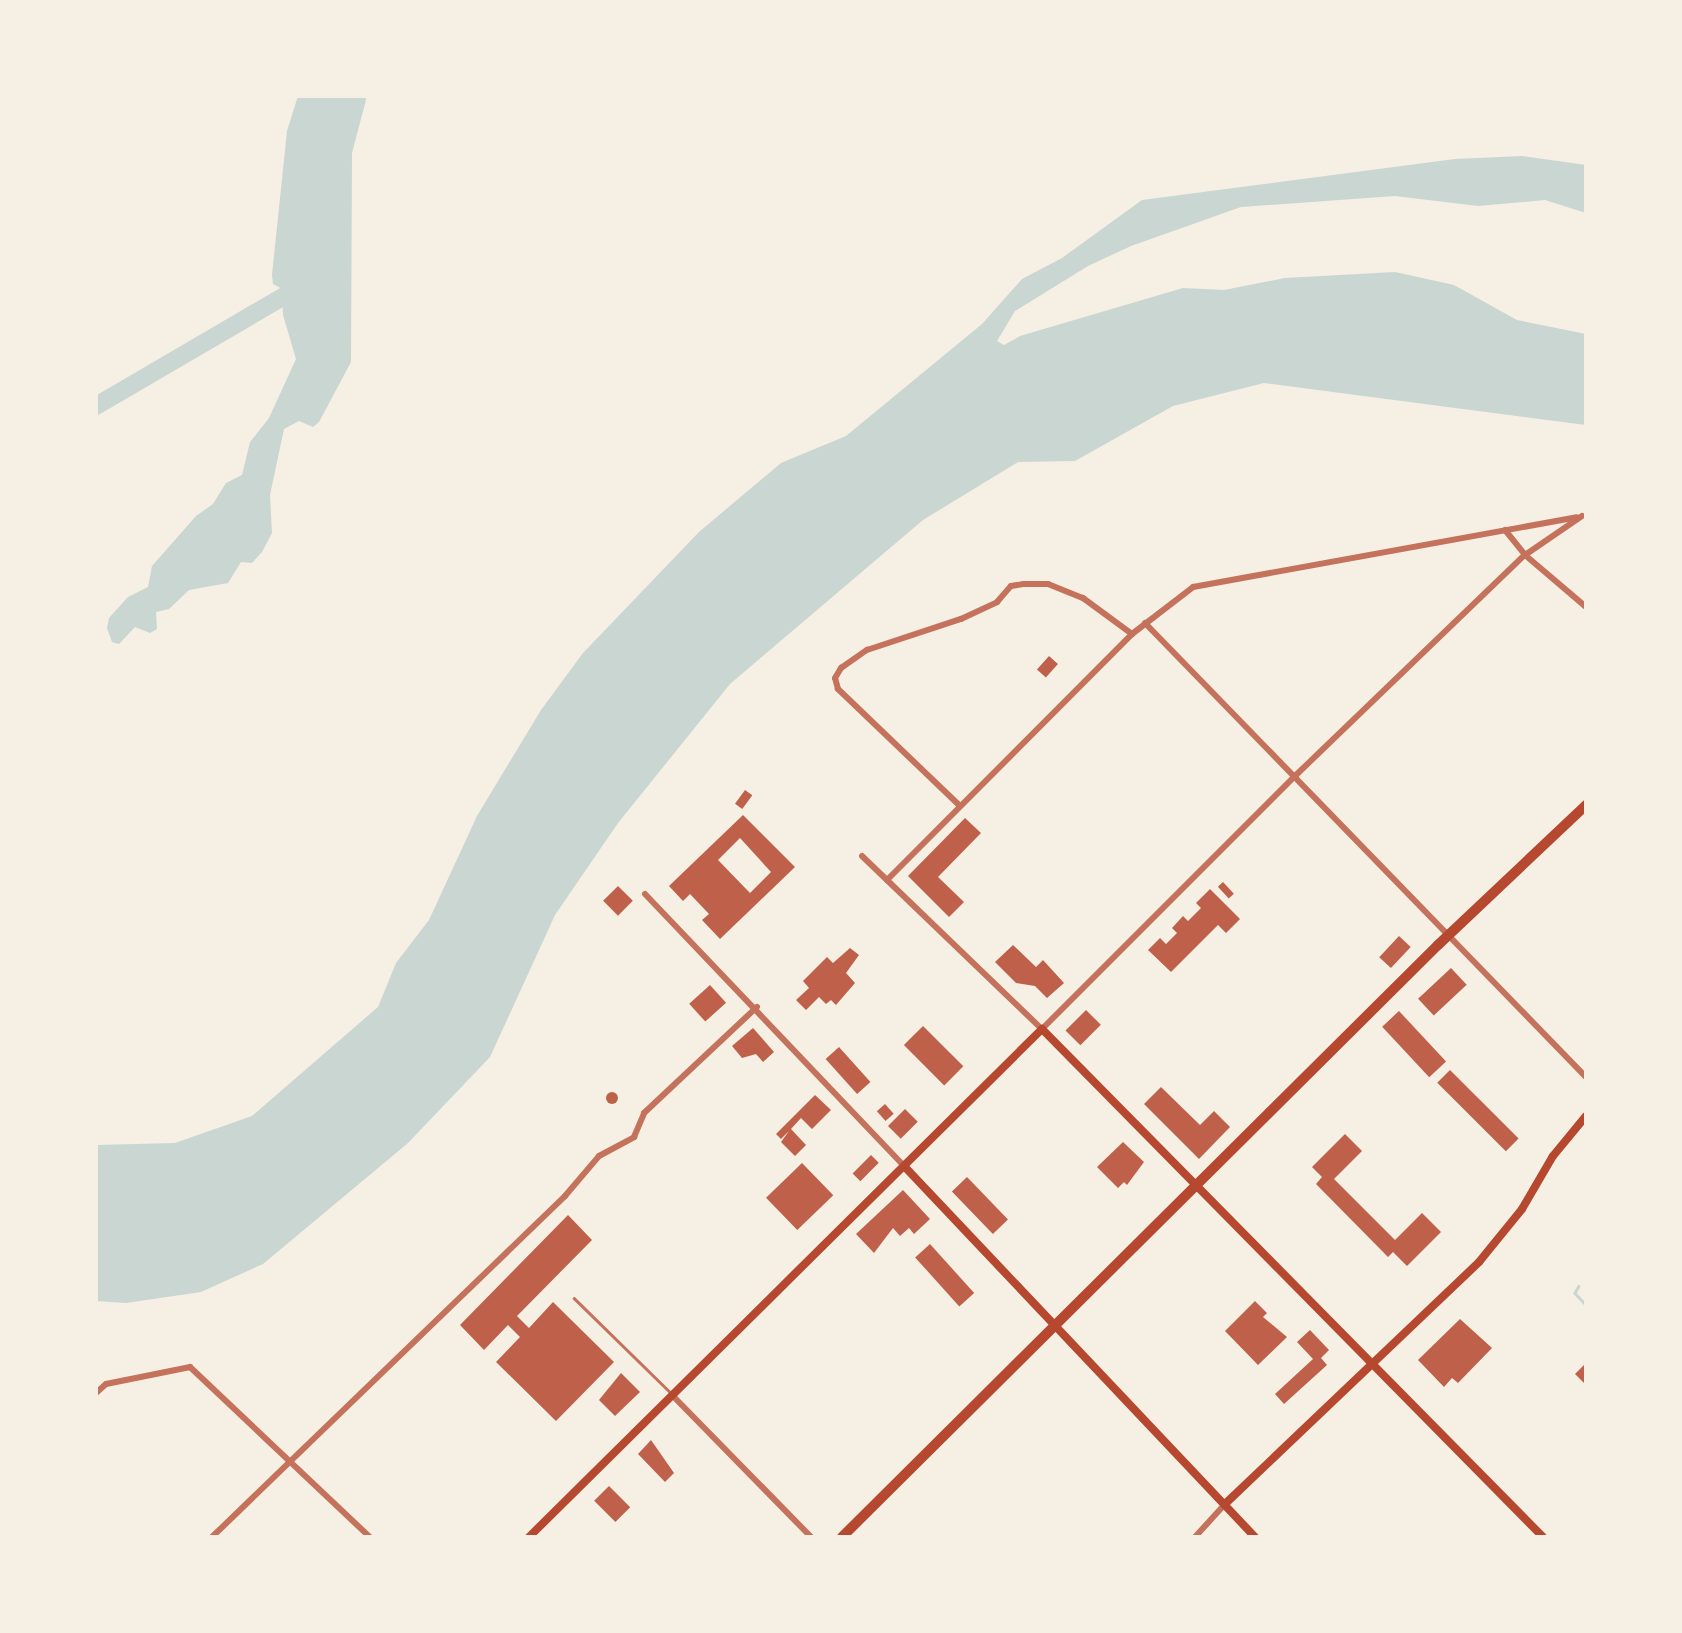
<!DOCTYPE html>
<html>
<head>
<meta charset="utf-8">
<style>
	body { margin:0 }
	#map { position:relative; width:1682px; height:1633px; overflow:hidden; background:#f6efe4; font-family:"Exo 2",sans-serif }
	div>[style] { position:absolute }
	.water>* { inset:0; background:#c9d6d2 }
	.stream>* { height:2.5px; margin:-1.25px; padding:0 1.25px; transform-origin:1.25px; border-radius:1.25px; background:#c9d6d2 }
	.river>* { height:18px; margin:-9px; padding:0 9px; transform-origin:9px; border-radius:9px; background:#c9d6d2 }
	.building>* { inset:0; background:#bf614a; transform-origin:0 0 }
	.round { border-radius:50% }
	.service>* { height:2.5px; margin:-1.25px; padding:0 1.25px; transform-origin:1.25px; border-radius:1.25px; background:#c5725c }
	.minor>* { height:6px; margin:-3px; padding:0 3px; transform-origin:3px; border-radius:3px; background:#c5725c }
	.secondary>* { height:8px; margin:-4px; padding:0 4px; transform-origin:4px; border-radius:4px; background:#b5482f }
	.primary>* { height:10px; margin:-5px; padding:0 5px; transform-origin:5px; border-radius:5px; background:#b5482f }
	span { translate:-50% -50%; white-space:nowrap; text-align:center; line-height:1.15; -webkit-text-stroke:6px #f6efe4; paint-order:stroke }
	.frame { position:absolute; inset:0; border:98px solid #f6efe4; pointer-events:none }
</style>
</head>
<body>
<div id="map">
	<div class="water">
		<i style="clip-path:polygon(298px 96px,367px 96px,352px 153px,351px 362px,319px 422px,313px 427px,299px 421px,284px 429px,270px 495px,272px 533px,262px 552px,252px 563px,241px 562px,228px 583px,189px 590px,169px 609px,156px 612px,157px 629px,150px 633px,135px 627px,119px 644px,112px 642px,107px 628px,109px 618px,128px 597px,148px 587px,152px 566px,196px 516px,213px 504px,226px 483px,242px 475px,250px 442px,269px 418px,296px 359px,283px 315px,282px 289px,273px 284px,272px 275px,287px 131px)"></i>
		<i style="clip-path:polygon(1522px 156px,1586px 165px,1586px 213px,1545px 200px,1478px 206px,1395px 196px,1241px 207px,1131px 246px,1088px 266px,1015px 311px,997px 341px,1004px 345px,1020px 336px,1183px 288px,1224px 290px,1285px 278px,1395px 272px,1454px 285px,1517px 320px,1586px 334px,1586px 425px,1264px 383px,1173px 406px,1075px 461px,1018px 462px,923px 520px,730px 684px,618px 823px,555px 915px,490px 1057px,408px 1143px,263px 1264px,201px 1292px,126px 1303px,96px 1301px,96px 1145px,175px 1143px,252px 1116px,378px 1007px,396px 963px,429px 920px,477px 816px,541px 710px,583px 653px,699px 532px,781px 463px,846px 436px,982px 324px,1022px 279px,1062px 258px,1142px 200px,1455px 159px)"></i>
	</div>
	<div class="stream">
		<i style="left:1579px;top:1286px;width:8px;rotate:120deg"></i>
		<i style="left:1575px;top:1293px;width:16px;rotate:47deg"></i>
	</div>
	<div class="river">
		<i style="left:96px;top:406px;width:238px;rotate:-30.3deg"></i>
	</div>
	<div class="building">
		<i style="left:1049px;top:656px;width:12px;height:18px;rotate:42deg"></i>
		<i style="left:745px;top:790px;width:9px;height:17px;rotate:36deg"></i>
		<i style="clip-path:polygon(evenodd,743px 815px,795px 867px,720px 939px,702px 920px,709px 914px,690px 894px,683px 901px,669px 886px,743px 815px,740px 838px,771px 872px,750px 893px,718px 860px,740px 838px)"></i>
		<i style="clip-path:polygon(965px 818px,981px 833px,938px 877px,964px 902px,949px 917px,908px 876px)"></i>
		<i style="left:1223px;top:882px;width:16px;height:7px;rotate:47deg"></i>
		<i style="left:618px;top:886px;width:21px;height:21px;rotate:45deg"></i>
		<i style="clip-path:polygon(1210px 889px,1240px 919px,1226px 933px,1218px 925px,1171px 972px,1148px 950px,1160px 938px,1166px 944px,1177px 933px,1172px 928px,1183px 916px,1188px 921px,1201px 908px,1196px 903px)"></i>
		<i style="left:1399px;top:936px;width:16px;height:29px;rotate:43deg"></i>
		<i style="clip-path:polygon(1013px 945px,1036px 967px,1043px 960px,1064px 983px,1047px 998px,1035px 986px,1016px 983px,995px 962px)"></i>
		<i style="clip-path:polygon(850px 948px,859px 955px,846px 973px,855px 983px,836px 1005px,831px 1000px,826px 1004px,819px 997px,806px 1010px,796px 1000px,809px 988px,803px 981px,827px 957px,833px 963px)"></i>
		<i style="left:1451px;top:968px;width:23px;height:45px;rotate:47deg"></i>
		<i style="left:710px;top:985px;width:24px;height:28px;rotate:48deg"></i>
		<i style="left:1086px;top:1010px;width:21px;height:29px;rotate:45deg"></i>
		<i style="left:1399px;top:1011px;width:69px;height:23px;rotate:47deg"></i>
		<i style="left:923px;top:1026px;width:57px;height:27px;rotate:45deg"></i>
		<i style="clip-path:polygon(753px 1028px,774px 1052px,763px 1062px,756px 1054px,742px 1058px,732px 1046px)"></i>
		<i style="left:839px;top:1047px;width:47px;height:18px;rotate:48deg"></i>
		<i style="left:1450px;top:1070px;width:97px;height:18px;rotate:45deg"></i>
		<i style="clip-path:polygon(1161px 1087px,1200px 1125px,1214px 1111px,1230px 1127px,1199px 1159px,1144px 1104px)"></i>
		<i class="round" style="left:606px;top:1092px;width:12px;height:12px"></i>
		<i style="clip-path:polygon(815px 1095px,831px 1110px,812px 1129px,801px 1118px,791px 1129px,806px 1145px,795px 1156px,781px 1142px,789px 1131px,781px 1139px,776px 1134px)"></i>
		<i style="left:885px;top:1104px;width:13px;height:11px;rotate:48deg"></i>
		<i style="left:905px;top:1109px;width:18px;height:24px;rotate:45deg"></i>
		<i style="clip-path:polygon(1345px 1134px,1362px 1151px,1334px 1179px,1395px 1240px,1422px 1213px,1441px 1232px,1407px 1266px,1393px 1252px,1388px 1257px,1316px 1184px,1322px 1177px,1312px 1167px)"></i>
		<i style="clip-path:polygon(1123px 1142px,1144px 1162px,1127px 1185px,1124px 1182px,1118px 1188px,1097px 1167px)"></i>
		<i style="left:871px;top:1155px;width:11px;height:26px;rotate:45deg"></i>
		<i style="left:802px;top:1163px;width:45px;height:50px;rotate:46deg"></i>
		<i style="left:967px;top:1177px;width:59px;height:21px;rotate:46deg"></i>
		<i style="clip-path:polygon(903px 1190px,930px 1219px,914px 1234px,909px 1228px,900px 1236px,893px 1228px,874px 1253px,856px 1234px)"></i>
		<i style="clip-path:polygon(568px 1215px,592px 1240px,517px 1316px,529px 1328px,553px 1302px,614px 1362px,556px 1421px,496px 1362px,520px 1337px,508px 1325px,484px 1350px,460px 1325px)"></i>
		<i style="left:930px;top:1244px;width:66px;height:20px;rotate:48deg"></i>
		<i style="clip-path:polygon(1255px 1301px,1267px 1313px,1263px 1317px,1287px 1337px,1258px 1365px,1225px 1331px)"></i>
		<i style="clip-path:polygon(1460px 1319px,1492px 1348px,1458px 1383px,1452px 1378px,1444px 1387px,1418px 1360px)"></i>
		<i style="clip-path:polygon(1310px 1330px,1329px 1350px,1321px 1358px,1327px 1365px,1284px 1404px,1275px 1394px,1313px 1359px,1297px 1342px)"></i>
		<i style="clip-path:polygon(1584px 1365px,1586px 1367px,1586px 1385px,1575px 1374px)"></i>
		<i style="clip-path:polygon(621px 1373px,640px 1392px,615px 1416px,599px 1400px)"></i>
		<i style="clip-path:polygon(651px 1440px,674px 1473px,665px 1482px,638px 1454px)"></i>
		<i style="left:609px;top:1486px;width:30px;height:21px;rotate:45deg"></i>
	</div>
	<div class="service">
		<i style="left:574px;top:1298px;width:134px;rotate:44.4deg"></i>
	</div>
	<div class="minor">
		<i style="left:1505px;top:530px;width:32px;rotate:51deg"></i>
		<i style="left:1525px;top:555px;width:80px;rotate:40.4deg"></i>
		<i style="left:1145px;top:623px;width:633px;rotate:45.83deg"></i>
		<i style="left:959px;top:805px;width:168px;rotate:-136.2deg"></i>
		<i style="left:838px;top:689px;width:11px;rotate:-105deg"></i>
		<i style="left:835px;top:678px;width:12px;rotate:-59deg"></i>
		<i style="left:841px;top:668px;width:32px;rotate:-35deg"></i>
		<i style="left:867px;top:650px;width:99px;rotate:-18.3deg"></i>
		<i style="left:961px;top:619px;width:40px;rotate:-25deg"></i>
		<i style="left:997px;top:602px;width:21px;rotate:-49deg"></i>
		<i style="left:1011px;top:586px;width:12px;rotate:-9deg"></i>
		<i style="left:1023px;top:584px;width:25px"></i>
		<i style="left:1048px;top:584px;width:38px;rotate:22deg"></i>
		<i style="left:1083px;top:598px;width:61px;rotate:36.3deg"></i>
		<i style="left:862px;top:856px;width:250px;rotate:43.9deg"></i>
		<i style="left:1042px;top:1029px;width:359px;rotate:-45deg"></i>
		<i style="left:1296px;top:775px;width:318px;rotate:-43.9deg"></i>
		<i style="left:1525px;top:555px;width:69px;rotate:-34.4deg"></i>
		<i style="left:887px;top:880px;width:347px;rotate:-45.1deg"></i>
		<i style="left:1132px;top:634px;width:77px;rotate:-37.6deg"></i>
		<i style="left:1193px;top:587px;width:390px;rotate:-10.3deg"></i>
		<i style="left:645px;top:894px;width:376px;rotate:46.4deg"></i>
		<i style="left:96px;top:1393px;width:13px;rotate:-42deg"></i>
		<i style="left:106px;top:1384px;width:86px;rotate:-11.4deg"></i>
		<i style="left:190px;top:1367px;width:248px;rotate:43.4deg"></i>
		<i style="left:672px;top:1395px;width:199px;rotate:45.6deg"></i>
		<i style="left:212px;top:1537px;width:491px;rotate:-44deg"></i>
		<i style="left:565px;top:1196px;width:52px;rotate:-49.6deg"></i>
		<i style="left:599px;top:1156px;width:40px;rotate:-28deg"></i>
		<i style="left:634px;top:1137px;width:26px;rotate:-67deg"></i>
		<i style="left:644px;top:1113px;width:155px;rotate:-43.2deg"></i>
		<i style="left:1195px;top:1537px;width:45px;rotate:-47.7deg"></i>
	</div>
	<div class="secondary">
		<i style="left:904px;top:1166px;width:511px;rotate:46.59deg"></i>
		<i style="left:1225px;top:1504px;width:351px;rotate:-43.6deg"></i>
		<i style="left:1479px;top:1262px;width:68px;rotate:-50.9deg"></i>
		<i style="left:1522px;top:1209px;width:61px;rotate:-59.7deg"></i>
		<i style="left:1553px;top:1156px;width:52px;rotate:-50.5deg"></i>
		<i style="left:529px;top:1537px;width:722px;rotate:-44.72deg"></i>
		<i style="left:1042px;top:1029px;width:713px;rotate:45.4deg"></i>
	</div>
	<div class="primary">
		<i style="left:842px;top:1537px;width:840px;rotate:-44.81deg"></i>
		<i style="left:1438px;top:945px;width:204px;rotate:-43.4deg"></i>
	</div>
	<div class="frame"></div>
</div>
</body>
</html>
